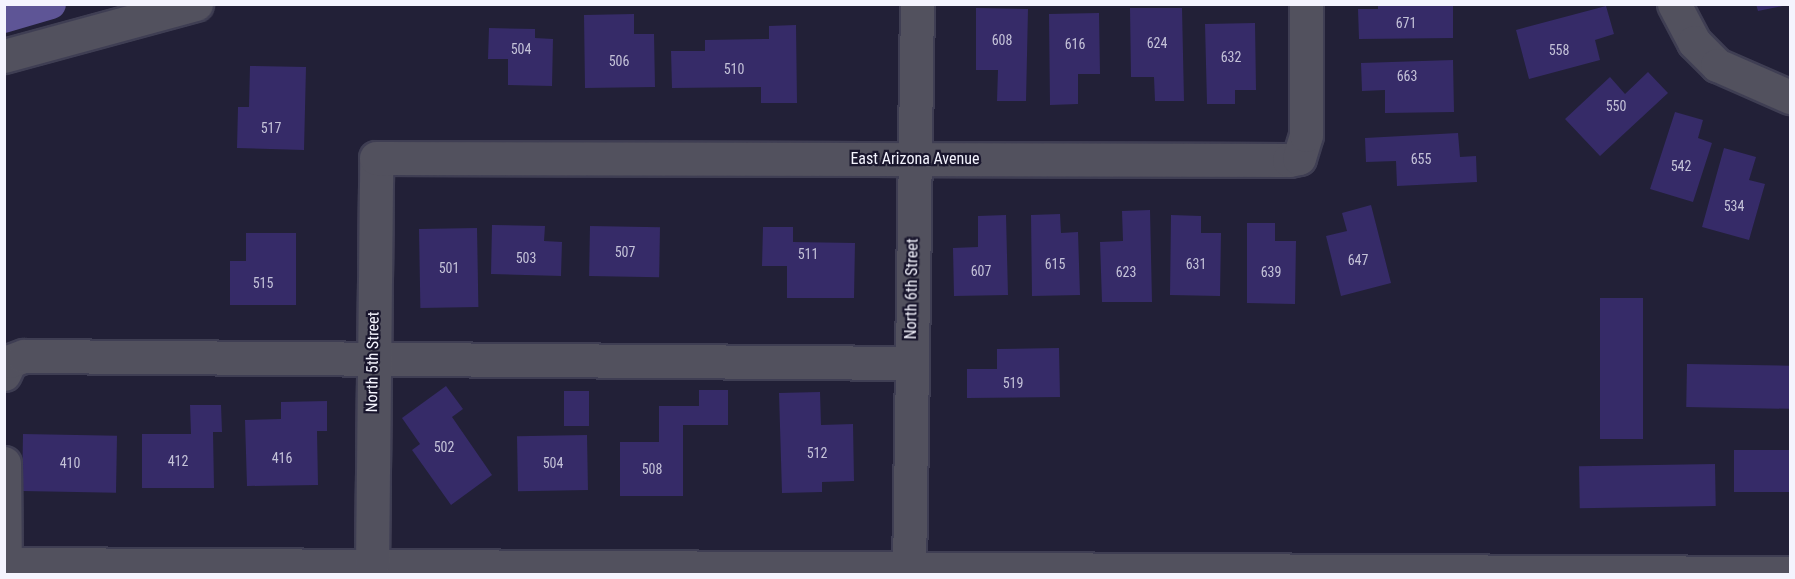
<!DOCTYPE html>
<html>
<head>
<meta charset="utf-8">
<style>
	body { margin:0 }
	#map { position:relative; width:1795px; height:579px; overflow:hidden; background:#222037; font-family:"Roboto Condensed",sans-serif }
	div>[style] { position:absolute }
	.canal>* { height:30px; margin:-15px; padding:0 15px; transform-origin:15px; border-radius:15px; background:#5e5596 }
	.building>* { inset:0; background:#362b68; transform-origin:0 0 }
	.roads { filter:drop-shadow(2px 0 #3f3e53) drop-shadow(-2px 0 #3f3e53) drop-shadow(0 2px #3f3e53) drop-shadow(0 -2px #3f3e53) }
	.minor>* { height:33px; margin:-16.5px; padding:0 16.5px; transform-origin:16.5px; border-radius:16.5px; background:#52515e }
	span { translate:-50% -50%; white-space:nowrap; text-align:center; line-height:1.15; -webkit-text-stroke:4.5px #19162d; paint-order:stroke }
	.number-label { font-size:14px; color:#c4c2d8 }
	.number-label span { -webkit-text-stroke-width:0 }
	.street-label { font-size:16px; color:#f4f4fe }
	.frame { position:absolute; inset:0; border:6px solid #f4f4fe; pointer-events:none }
</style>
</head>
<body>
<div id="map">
	<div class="canal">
		<i style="left:4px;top:18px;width:49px;rotate:-16.6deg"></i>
	</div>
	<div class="building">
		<i style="clip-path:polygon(1378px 4px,1453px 4px,1453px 38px,1359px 39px,1358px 9px,1378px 9px)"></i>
		<i style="clip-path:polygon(1756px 4px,1783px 4px,1783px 6px,1758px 11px)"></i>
		<i style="clip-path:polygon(1606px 6px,1614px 34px,1595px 40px,1600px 60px,1529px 79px,1516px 30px)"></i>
		<i style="clip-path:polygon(976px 8px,1028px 9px,1026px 101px,997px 101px,998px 70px,976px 70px)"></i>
		<i style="clip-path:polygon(1130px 8px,1182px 8px,1184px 101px,1155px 101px,1154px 77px,1131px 77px)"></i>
		<i style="clip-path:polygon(1099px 13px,1100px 74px,1078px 74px,1078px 104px,1050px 105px,1049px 14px)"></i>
		<i style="clip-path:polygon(634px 14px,634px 34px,654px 34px,655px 87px,585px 88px,584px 15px)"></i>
		<i style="clip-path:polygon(1255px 23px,1256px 90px,1235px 90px,1235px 104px,1207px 104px,1205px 24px)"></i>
		<i style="clip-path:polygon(796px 25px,797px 103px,761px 103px,761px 87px,672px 88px,671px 51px,705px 51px,705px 40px,769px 39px,769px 26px)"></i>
		<i style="clip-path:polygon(489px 28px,535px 29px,535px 38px,553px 39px,552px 86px,508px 85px,508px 59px,488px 59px)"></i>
		<i style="clip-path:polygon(1453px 60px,1454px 112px,1385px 113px,1385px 90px,1362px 91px,1361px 63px)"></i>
		<i style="clip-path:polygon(250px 66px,306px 67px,304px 150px,237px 148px,238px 107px,249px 107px)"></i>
		<i style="clip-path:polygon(1648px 72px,1668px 93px,1600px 156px,1565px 119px,1610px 77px,1625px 94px)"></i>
		<i style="clip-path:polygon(1675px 112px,1703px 120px,1698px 138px,1712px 143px,1693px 202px,1650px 189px)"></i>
		<i style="clip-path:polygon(1458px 133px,1460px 157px,1476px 156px,1477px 182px,1397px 186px,1396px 161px,1366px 162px,1365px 138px)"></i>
		<i style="clip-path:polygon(1724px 148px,1756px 157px,1749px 180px,1765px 184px,1749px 240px,1702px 227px)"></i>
		<i style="clip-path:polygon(1371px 205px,1391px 283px,1341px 296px,1326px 236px,1347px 231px,1342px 213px)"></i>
		<i style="clip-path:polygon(1150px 210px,1152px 302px,1102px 302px,1100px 242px,1123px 241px,1122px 211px)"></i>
		<i style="clip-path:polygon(1060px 214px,1061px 233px,1078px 232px,1080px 295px,1032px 296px,1031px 215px)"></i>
		<i style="clip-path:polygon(1006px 215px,1008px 295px,954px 296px,953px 248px,978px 247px,978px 216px)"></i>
		<i style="clip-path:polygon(1171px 215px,1201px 216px,1201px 233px,1221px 233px,1220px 296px,1170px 295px)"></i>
		<i style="clip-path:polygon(1247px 223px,1275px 223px,1275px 241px,1296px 241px,1295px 304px,1247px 303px)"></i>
		<i style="clip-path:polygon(492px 225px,545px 226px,544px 241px,562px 242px,561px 276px,491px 274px)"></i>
		<i style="left:590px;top:226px;width:70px;height:50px;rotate:1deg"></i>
		<i style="clip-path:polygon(763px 227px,793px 227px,793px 242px,855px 243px,854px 298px,787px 298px,787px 266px,762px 266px)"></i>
		<i style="left:477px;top:228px;width:79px;height:58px;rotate:89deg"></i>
		<i style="clip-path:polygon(246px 233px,296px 233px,296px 305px,230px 305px,230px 261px,246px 261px)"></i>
		<i style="left:1643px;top:298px;width:141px;height:43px;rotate:90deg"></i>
		<i style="clip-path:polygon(1059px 348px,1060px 397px,967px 398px,967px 369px,997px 369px,997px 349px)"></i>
		<i style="left:1687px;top:364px;width:103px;height:43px;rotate:1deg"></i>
		<i style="clip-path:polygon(446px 386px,463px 409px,452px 417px,492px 475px,451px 505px,412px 450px,420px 444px,402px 418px)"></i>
		<i style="clip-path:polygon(699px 390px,728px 390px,728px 425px,683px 425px,683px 496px,620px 496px,620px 442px,659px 442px,659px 406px,699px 406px)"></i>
		<i style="left:564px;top:391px;width:25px;height:35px"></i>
		<i style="clip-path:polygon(820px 392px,821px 425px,853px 424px,854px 481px,822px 482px,822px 492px,782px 493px,779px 393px)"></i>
		<i style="clip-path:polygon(327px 401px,327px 431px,317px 431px,318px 485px,247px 486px,245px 420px,281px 419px,281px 402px)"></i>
		<i style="clip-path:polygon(190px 405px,221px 405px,222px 432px,213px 432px,214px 488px,142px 488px,142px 434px,191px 434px)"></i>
		<i style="left:23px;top:434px;width:94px;height:57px;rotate:1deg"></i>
		<i style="left:587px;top:435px;width:55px;height:70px;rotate:89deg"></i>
		<i style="left:1734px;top:450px;width:56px;height:42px"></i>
		<i style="left:1715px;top:464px;width:42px;height:136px;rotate:89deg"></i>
	</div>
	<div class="roads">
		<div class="minor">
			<i style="left:1674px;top:4px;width:43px;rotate:62.2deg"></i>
			<i style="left:1694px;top:42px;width:33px;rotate:45deg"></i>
			<i style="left:1717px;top:65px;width:80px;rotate:23.7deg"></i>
			<i style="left:4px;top:56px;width:199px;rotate:-15.2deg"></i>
			<i style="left:4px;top:374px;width:14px;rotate:-65deg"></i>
			<i style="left:10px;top:361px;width:15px;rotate:-20deg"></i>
			<i style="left:24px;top:356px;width:887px;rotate:0.45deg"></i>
			<i style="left:4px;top:463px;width:111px;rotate:89.5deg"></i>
			<i style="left:4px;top:564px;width:1786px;rotate:0.29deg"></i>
			<i style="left:372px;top:567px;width:409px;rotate:-89.4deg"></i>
			<i style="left:376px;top:158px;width:913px;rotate:0.13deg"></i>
			<i style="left:1289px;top:160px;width:10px;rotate:-11deg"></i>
			<i style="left:1299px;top:158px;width:24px;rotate:-73deg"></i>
			<i style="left:1306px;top:135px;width:131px;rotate:-90deg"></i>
			<i style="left:909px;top:574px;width:570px;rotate:-89.2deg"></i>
		</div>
	</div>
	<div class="number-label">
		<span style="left:1406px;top:23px">671</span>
		<span style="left:1002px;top:40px">608</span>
		<span style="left:1157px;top:43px">624</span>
		<span style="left:1075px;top:44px">616</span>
		<span style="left:521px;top:49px">504</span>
		<span style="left:1559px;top:50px">558</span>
		<span style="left:1231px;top:57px">632</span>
		<span style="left:619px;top:61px">506</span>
		<span style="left:734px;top:69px">510</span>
		<span style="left:1407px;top:76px">663</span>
		<span style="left:1616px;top:106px">550</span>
		<span style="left:271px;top:128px">517</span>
		<span style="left:1421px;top:159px">655</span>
		<span style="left:1681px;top:166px">542</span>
		<span style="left:1734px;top:206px">534</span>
		<span style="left:625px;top:252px">507</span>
		<span style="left:808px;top:254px">511</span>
		<span style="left:526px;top:258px">503</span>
		<span style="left:1358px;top:260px">647</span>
		<span style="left:1055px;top:264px">615</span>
		<span style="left:1196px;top:264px">631</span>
		<span style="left:449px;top:268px">501</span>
		<span style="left:981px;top:271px">607</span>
		<span style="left:1126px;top:272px">623</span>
		<span style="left:1271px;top:272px">639</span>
		<span style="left:263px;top:283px">515</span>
		<span style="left:1013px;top:383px">519</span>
		<span style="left:444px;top:447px">502</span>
		<span style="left:817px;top:453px">512</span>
		<span style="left:282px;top:458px">416</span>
		<span style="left:178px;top:461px">412</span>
		<span style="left:70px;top:463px">410</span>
		<span style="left:553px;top:463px">504</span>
		<span style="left:652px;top:469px">508</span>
	</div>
	<div class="street-label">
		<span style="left:915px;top:159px">East Arizona Avenue</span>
		<span style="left:912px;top:289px;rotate:-89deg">North 6th Street</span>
		<span style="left:373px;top:362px;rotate:-89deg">North 5th Street</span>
	</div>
	<div class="frame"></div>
</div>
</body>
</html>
